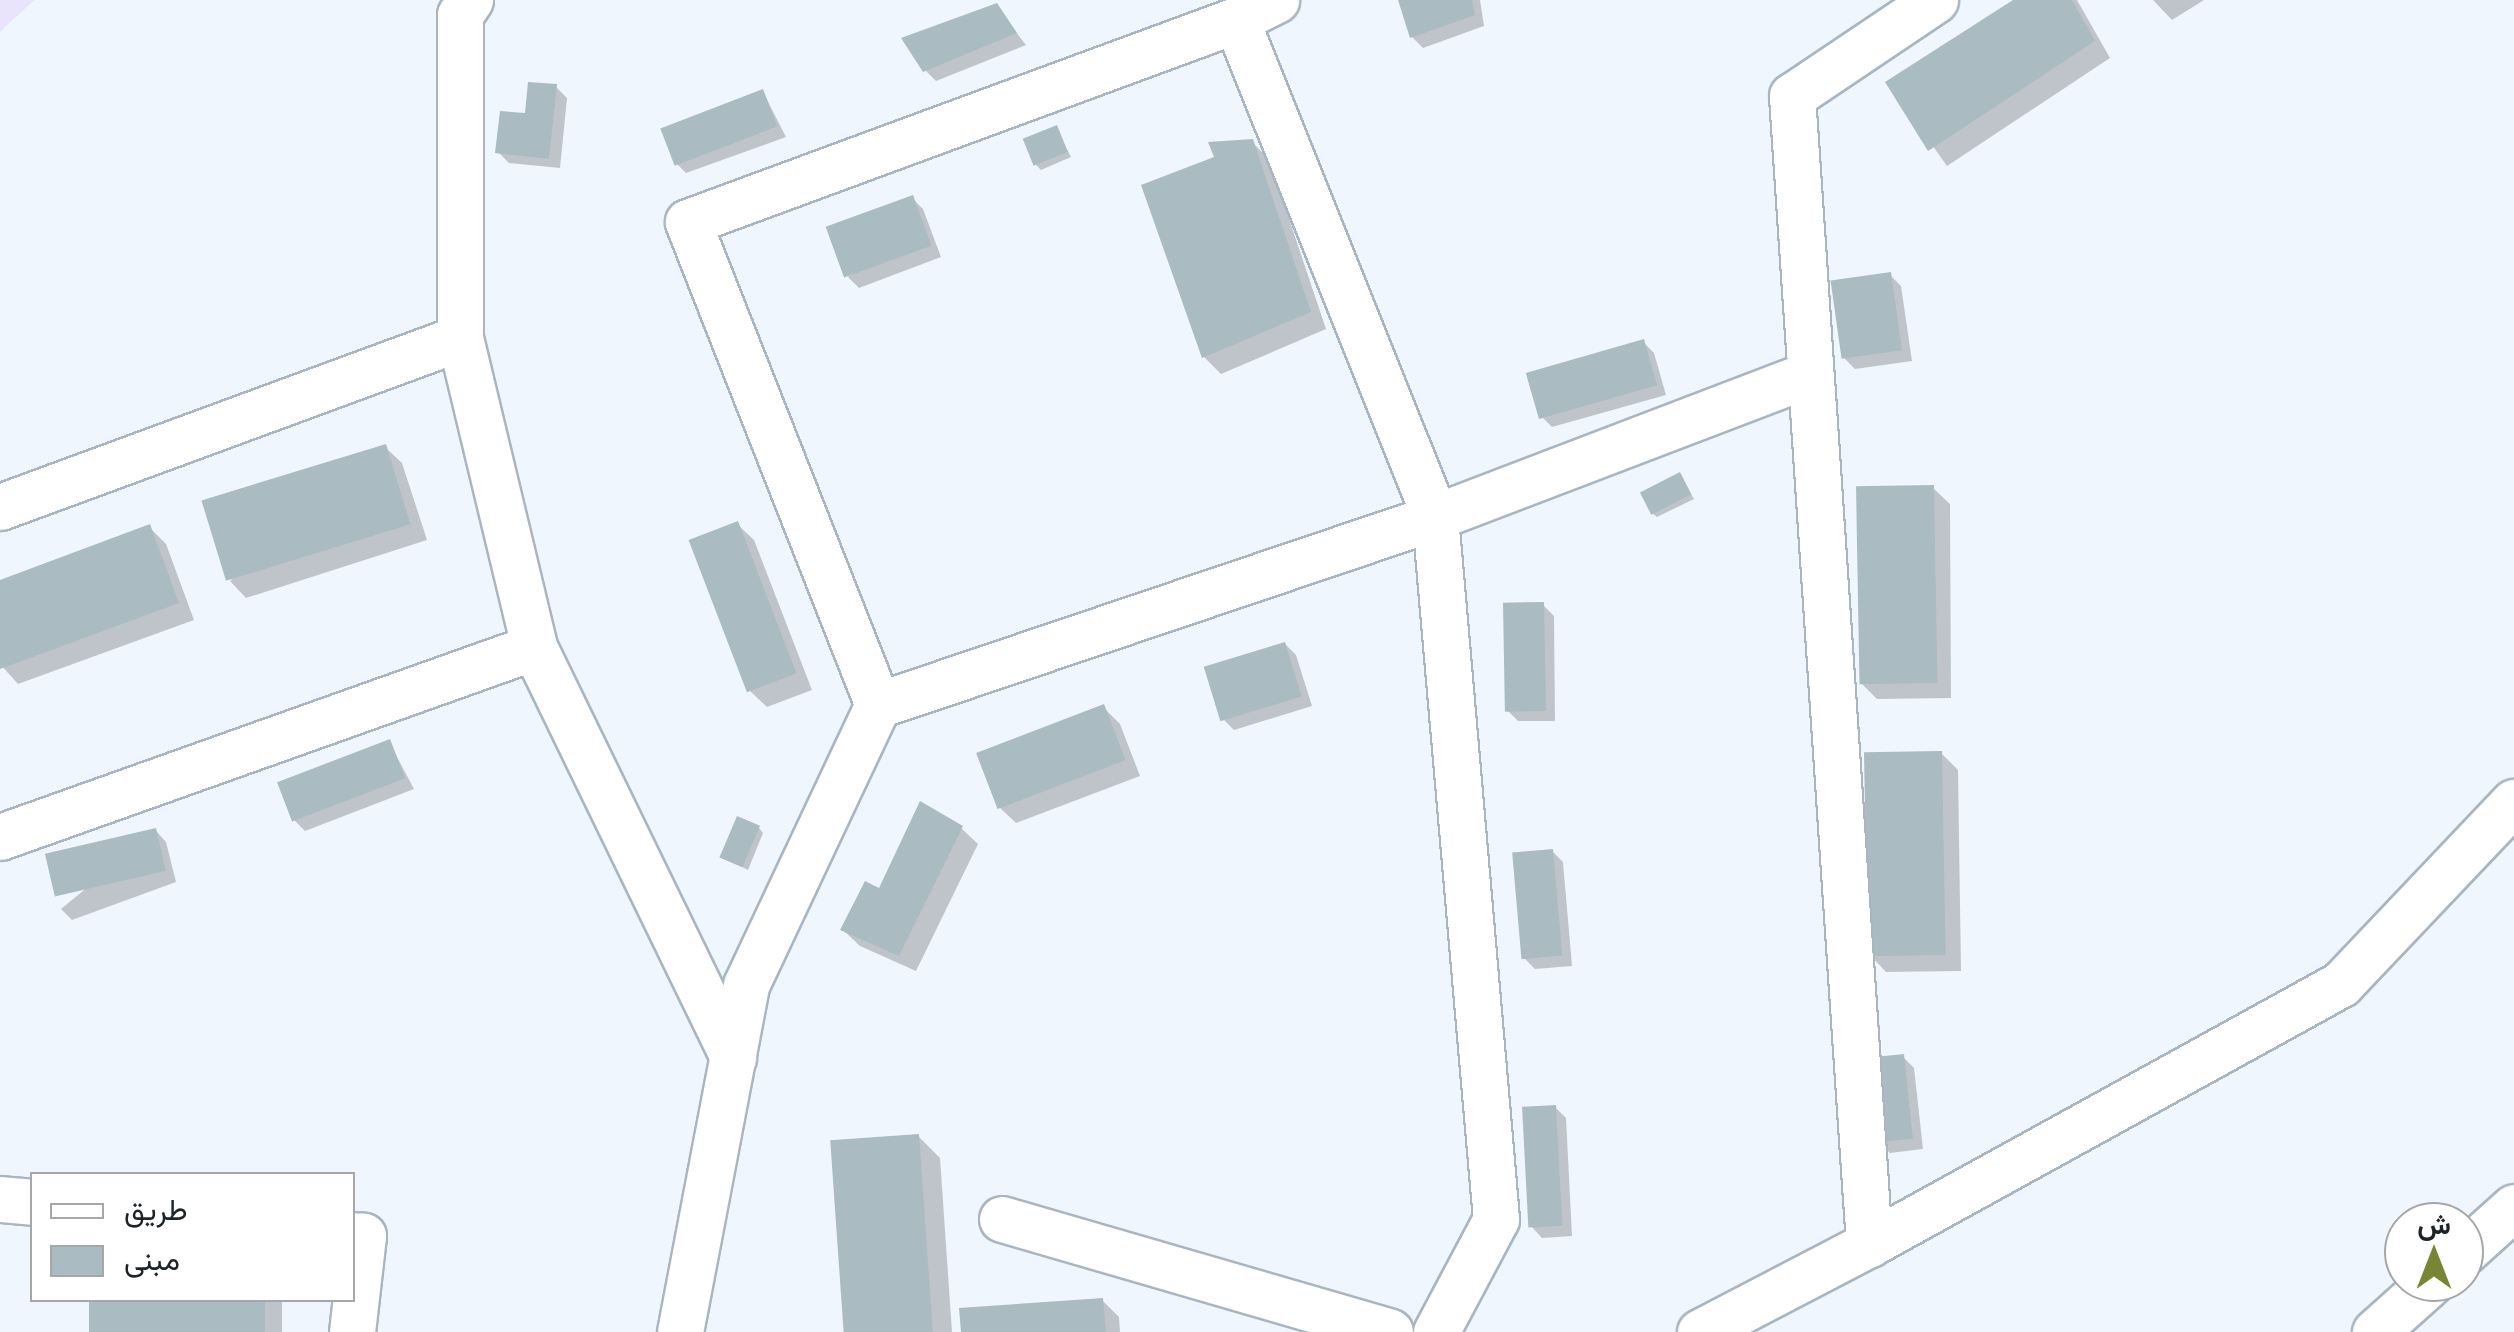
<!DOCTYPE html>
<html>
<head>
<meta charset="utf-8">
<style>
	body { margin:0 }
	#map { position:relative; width:2514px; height:1332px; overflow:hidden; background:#eff6fe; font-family:"Titillium Web",Vazirmatn,sans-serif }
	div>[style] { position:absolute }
	.green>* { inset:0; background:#e9e3fb }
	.shadow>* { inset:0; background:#0003; transform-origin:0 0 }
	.building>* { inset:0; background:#aabbc1; transform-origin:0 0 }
	.roads { filter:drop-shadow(2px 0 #a9b6c1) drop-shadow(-2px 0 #a9b6c1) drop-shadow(0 2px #a9b6c1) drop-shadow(0 -2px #a9b6c1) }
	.minor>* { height:45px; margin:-22.5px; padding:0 22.5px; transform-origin:22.5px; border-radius:22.5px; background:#fff }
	span { translate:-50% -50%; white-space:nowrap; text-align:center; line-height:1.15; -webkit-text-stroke:10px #fff; paint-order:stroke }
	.legend { position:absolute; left:30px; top:1172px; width:325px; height:130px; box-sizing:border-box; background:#fff; border:2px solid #a5a7a9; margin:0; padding:12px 18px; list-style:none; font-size:30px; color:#1e2327 }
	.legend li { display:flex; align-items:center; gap:20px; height:50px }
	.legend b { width:50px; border:2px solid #a5a7a9 }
	.north { position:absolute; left:2384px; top:1202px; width:100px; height:100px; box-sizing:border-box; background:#fff; border:2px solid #a5a7a9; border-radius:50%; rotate:0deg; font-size:28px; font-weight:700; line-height:40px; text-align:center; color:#1e2327 }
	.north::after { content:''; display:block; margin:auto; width:35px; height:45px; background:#788533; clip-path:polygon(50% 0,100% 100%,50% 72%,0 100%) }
</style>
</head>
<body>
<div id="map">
	<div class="green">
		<i style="clip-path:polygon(0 0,34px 0,0 32px)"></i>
	</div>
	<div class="shadow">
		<i style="clip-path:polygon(1401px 0,1480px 0,1484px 26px,1423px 48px,1412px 37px)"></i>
		<i style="clip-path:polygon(2018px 0,2077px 0,2110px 58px,1947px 166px,1888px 83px)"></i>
		<i style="clip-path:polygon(2153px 0,2204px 0,2172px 20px)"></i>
		<i style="clip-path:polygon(996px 6px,1026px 45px,936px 81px,925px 70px)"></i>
		<i style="clip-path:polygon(556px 87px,567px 98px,560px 168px,509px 163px,498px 152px)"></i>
		<i style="clip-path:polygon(763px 92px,786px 137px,686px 173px,675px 162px)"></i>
		<i style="clip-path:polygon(1056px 128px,1071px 157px,1041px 170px,1036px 165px)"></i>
		<i style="clip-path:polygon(1252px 142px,1269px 159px,1326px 329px,1221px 374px,1204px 357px)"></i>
		<i style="clip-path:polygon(912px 198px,923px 209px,941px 257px,859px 288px,848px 277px)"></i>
		<i style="clip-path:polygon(1890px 275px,1901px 286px,1912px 361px,1855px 369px,1844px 358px)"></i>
		<i style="clip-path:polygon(1643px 342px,1654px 353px,1666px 395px,1552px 427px,1541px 416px)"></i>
		<i style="clip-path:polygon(385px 447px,402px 463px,427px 540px,246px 598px,230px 581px)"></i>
		<i style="clip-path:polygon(1680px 475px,1694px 499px,1657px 517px,1652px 513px)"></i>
		<i style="clip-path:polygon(1933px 488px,1950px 504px,1951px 698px,1877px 699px,1860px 682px)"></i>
		<i style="clip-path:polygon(737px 524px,754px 540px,812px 690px,767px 707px,750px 691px)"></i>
		<i style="clip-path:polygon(149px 527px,166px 544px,194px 620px,18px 684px,0 664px,0 582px)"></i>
		<i style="clip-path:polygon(1543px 605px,1554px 616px,1555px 721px,1518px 721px,1507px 710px)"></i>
		<i style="clip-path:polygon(1285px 644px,1296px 655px,1312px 706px,1234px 730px,1223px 719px)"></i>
		<i style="clip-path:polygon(1103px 707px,1120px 724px,1140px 776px,1016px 823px,999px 807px)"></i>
		<i style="clip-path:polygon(389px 742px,414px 789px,305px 831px,294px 820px)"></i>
		<i style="clip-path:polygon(1941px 753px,1958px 770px,1961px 971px,1886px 972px,1870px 955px)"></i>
		<i style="clip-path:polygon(759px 828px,763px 833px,748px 870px,722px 857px)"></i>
		<i style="clip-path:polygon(961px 828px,978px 844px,916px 971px,860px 946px,843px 930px,880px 891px)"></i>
		<i style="clip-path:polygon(156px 831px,166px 842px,176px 882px,72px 920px,61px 909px)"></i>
		<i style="clip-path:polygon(1552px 851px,1563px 862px,1572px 966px,1535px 969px,1524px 958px)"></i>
		<i style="clip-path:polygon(1903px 1057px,1914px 1068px,1923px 1149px,1890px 1153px,1879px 1142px)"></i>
		<i style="clip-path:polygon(1555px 1107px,1566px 1118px,1572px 1236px,1542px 1238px,1531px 1226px)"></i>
		<i style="clip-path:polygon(918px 1136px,940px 1158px,952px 1332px,845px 1332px)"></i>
		<i style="left:91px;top:1300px;width:191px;height:32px"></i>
		<i style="clip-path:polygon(1102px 1300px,1119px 1317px,1120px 1332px,963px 1332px)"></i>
	</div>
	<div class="building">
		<i style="clip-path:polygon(1398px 0,1472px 0,1475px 15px,1410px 38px)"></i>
		<i style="clip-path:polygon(2013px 0,2072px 0,2095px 41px,1928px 151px,1885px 82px)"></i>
		<i style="clip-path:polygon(997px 3px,1017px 33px,923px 72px,901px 38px)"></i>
		<i style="clip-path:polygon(528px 82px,557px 84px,549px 159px,495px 153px,500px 111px,525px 113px)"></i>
		<i style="left:763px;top:89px;width:40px;height:110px;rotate:69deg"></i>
		<i style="left:1057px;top:125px;width:29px;height:37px;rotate:68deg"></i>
		<i style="clip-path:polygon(1253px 139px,1311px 312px,1202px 358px,1141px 185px,1214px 157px,1208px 142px)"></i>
		<i style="left:913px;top:195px;width:54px;height:93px;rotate:70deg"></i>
		<i style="left:1891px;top:272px;width:79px;height:61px;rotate:82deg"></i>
		<i style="left:1644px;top:339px;width:48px;height:123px;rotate:74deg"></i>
		<i style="left:386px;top:444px;width:84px;height:193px;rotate:73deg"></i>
		<i style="left:1680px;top:472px;width:25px;height:45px;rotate:63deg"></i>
		<i style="left:1934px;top:485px;width:198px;height:78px;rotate:89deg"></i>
		<i style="left:738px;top:521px;width:163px;height:53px;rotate:69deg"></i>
		<i style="clip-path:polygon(150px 524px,179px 603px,0 669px,0 580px)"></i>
		<i style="left:1544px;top:602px;width:109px;height:41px;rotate:89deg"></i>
		<i style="left:1285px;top:642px;width:57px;height:85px;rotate:73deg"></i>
		<i style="left:1104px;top:704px;width:60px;height:137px;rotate:69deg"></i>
		<i style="left:390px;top:739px;width:42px;height:121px;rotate:69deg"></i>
		<i style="left:1942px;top:751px;width:204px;height:78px;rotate:89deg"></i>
		<i style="clip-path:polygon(920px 801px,963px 826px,899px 956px,840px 930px,865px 881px,879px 888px)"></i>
		<i style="left:737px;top:816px;width:25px;height:45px;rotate:23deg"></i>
		<i style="left:156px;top:828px;width:44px;height:114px;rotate:77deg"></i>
		<i style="left:1553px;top:849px;width:107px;height:41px;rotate:85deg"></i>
		<i style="left:1904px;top:1054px;width:85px;height:37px;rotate:84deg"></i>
		<i style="left:1556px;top:1105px;width:121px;height:34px;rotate:87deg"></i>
		<i style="left:919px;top:1134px;width:198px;height:89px;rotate:86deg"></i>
		<i style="clip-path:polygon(1103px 1298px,1106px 1332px,961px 1332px,959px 1308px)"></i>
		<i style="left:89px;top:1300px;width:176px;height:32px"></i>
	</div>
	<div class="roads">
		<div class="minor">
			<i style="left:470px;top:0;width:18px;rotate:124deg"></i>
			<i style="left:460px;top:15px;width:323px;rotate:90deg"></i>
			<i style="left:460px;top:338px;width:318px;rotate:76.5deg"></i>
			<i style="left:1935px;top:0;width:172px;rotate:146.1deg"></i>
			<i style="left:1792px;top:96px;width:1151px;rotate:86.16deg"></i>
			<i style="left:1869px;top:1244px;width:539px;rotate:-28.85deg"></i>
			<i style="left:2341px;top:984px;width:251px;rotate:-46.5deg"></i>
			<i style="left:1236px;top:20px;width:45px;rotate:-26.6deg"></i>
			<i style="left:0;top:507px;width:490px;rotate:-20.2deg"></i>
			<i style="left:0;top:837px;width:567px;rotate:-19.59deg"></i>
			<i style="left:534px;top:647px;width:456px;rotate:64.1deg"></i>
			<i style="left:0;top:1199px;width:32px;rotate:5deg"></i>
			<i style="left:1002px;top:1219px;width:404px;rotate:16.2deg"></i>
			<i style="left:2464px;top:1252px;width:67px;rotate:-42deg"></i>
			<i style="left:352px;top:1332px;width:97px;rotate:-83.5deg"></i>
			<i style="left:363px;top:1236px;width:11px;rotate:-175deg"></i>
			<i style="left:680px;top:1332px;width:353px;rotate:-79.2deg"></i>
			<i style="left:746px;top:985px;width:310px;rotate:-64.8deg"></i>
			<i style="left:878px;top:705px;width:588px;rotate:-18.65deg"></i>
			<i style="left:1435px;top:517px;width:535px;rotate:-111.82deg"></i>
			<i style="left:1236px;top:20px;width:584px;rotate:159.77deg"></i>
			<i style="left:688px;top:222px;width:519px;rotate:68.53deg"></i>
			<i style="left:1436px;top:1332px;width:128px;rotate:-62deg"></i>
			<i style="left:1496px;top:1219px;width:705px;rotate:-94.97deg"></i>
			<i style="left:1435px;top:517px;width:401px;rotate:-20.9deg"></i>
			<i style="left:1700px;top:1332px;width:191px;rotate:-27.5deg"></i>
			<i style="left:2375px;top:1332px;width:75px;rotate:-41.8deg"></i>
		</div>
	</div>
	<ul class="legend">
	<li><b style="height:12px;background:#fff"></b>طريق</li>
	<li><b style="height:28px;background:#aabbc1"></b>مبنى</li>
	</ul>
	<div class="north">ش</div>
</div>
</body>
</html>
